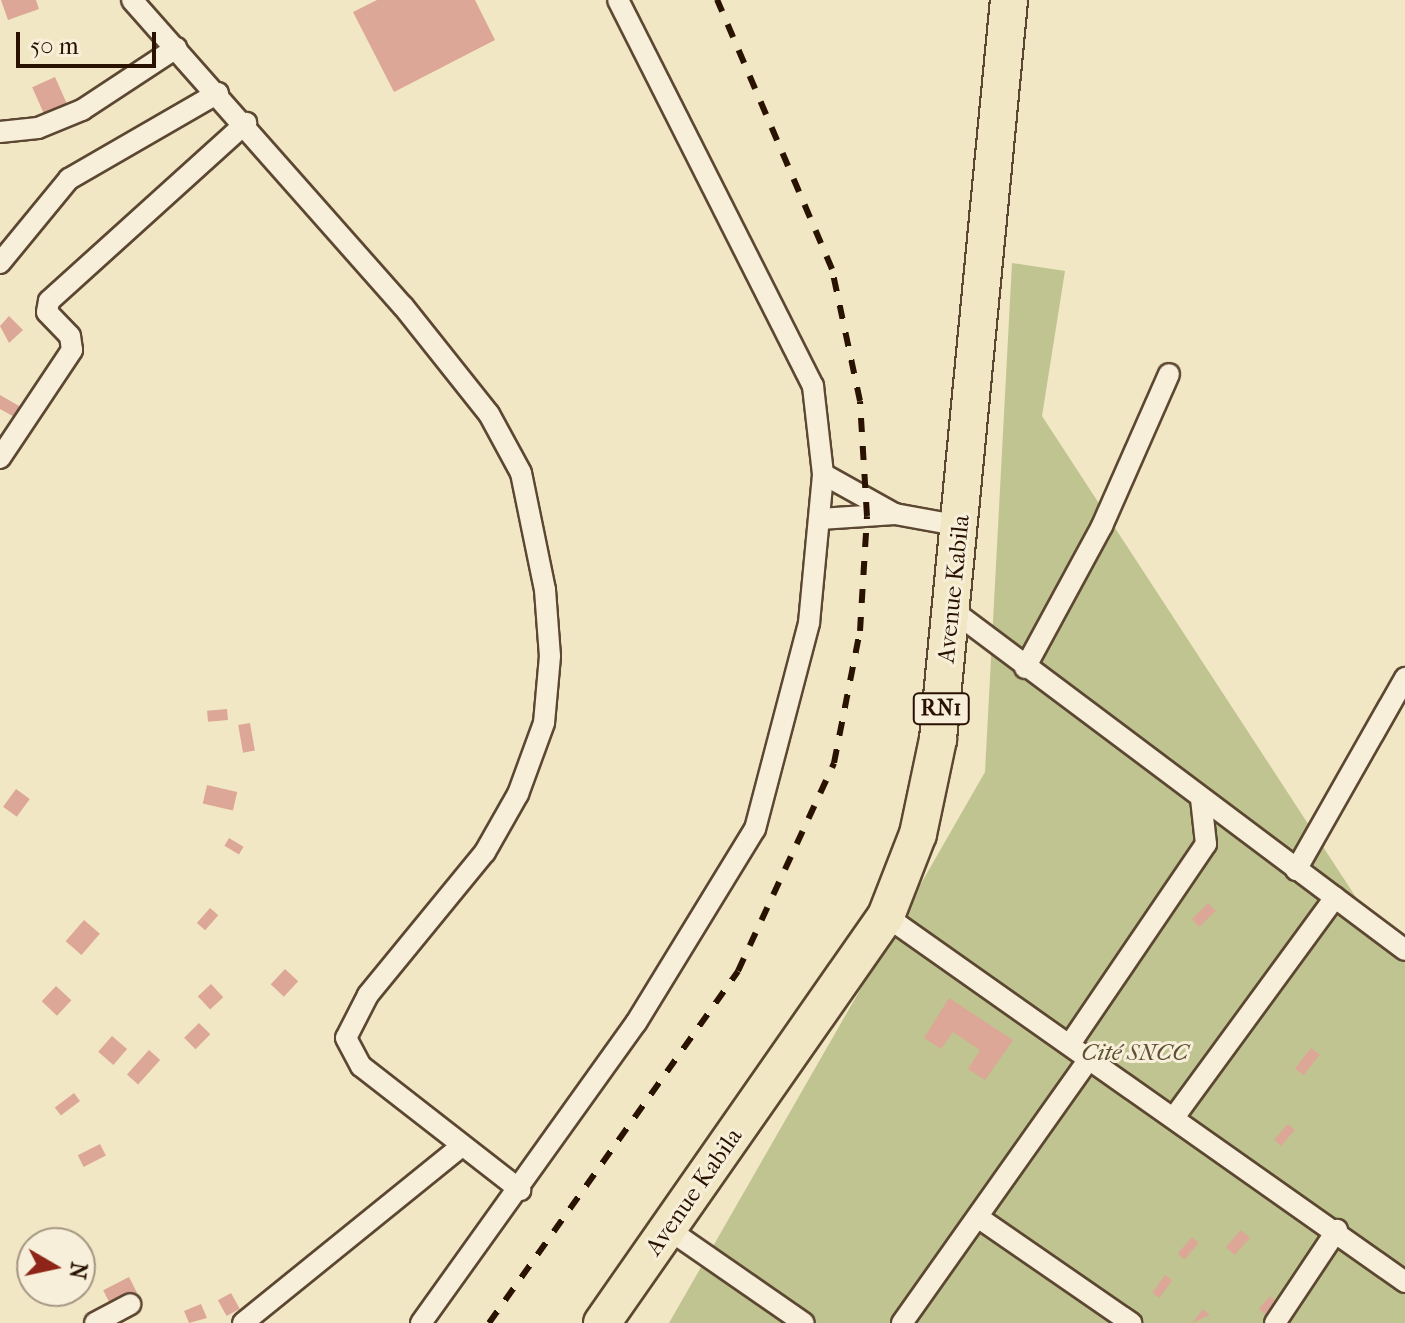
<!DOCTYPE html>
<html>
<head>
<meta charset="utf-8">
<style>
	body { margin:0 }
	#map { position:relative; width:1405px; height:1323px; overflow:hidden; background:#f2e7c4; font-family:"IM FELL French Canon",serif }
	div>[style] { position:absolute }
	.green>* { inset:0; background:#c0c490 }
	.building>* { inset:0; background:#dca796; transform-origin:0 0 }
	.roads { filter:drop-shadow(2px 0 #5c4732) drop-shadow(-2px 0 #5c4732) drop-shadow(0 2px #5c4732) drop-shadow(0 -2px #5c4732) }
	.street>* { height:20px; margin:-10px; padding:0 10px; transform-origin:10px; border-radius:10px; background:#f7efd9 }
	.highway>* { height:36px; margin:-18px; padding:0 18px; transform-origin:18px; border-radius:18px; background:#f2e7c4 }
	.rail>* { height:6px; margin-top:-3px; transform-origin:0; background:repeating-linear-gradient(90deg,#2a1201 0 14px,transparent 0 28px) }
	span { translate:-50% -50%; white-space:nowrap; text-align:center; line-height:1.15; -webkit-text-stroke:6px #f7efd9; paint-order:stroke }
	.shield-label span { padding:2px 6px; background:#f7efd9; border:2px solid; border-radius:6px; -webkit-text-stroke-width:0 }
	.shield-label { font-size:22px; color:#2a1201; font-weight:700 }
	.street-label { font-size:24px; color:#2a1201 }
	.park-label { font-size:24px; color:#5e5033; font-style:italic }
	.north { position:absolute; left:16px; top:1227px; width:80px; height:80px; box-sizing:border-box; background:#f7efd9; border:2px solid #a59783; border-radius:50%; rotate:99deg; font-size:22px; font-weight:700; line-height:32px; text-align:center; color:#2a1201 }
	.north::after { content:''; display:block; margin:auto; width:28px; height:36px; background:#8f2418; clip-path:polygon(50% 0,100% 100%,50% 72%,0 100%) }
	.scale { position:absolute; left:16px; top:32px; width:140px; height:36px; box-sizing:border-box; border:4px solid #2a1201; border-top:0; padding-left:10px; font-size:24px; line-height:28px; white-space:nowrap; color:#2a1201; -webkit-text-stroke:6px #f7efd9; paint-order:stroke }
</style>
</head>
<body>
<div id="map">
	<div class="green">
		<i style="clip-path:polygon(1012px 263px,1065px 271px,1042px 416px,1376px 928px,1405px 947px,1405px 1323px,669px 1323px,985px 772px)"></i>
	</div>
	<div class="building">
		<i style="clip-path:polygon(1px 0,36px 0,39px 9px,8px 20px)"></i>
		<i style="clip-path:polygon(377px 0,475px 0,495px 40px,394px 92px,353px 12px)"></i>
		<i style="left:55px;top:77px;width:32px;height:25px;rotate:66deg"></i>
		<i style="clip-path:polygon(9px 316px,23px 330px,9px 343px,0 326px)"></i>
		<i style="clip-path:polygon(0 395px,26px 410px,20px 420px,0 409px)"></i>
		<i style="left:227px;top:709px;width:11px;height:20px;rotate:85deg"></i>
		<i style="left:250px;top:723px;width:28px;height:12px;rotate:80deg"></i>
		<i style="left:207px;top:785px;width:31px;height:19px;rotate:13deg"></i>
		<i style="left:16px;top:789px;width:17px;height:22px;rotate:36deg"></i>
		<i style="left:229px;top:838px;width:17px;height:9px;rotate:31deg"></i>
		<i style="left:1208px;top:903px;width:11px;height:23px;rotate:45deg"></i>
		<i style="left:210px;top:908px;width:11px;height:20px;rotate:41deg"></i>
		<i style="left:84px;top:920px;width:21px;height:28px;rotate:41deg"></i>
		<i style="left:285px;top:969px;width:18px;height:21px;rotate:43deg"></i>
		<i style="left:211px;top:984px;width:18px;height:18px;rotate:47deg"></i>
		<i style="left:56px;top:986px;width:21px;height:21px;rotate:43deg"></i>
		<i style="clip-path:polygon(949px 998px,1013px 1040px,985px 1080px,968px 1069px,980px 1050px,953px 1032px,941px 1049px,924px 1038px)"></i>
		<i style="left:199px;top:1023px;width:16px;height:21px;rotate:45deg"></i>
		<i style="left:112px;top:1036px;width:20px;height:21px;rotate:41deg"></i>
		<i style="left:1311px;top:1048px;width:11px;height:26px;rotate:38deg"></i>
		<i style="left:149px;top:1050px;width:15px;height:33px;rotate:42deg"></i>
		<i style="left:74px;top:1093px;width:10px;height:24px;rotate:53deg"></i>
		<i style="left:1288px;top:1124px;width:9px;height:21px;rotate:41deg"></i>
		<i style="left:100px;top:1144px;width:13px;height:25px;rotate:63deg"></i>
		<i style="left:1241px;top:1230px;width:12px;height:23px;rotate:42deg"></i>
		<i style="left:1192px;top:1237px;width:9px;height:22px;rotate:41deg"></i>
		<i style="left:1165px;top:1275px;width:9px;height:22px;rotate:36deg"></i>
		<i style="left:129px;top:1277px;width:18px;height:29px;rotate:63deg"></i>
		<i style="left:231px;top:1293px;width:18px;height:15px;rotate:61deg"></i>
		<i style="left:1270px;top:1296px;width:9px;height:17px;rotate:41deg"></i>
		<i style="clip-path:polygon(201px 1304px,207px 1318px,189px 1323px,184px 1311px)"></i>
		<i style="clip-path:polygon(1203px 1309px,1210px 1315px,1192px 1323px)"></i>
	</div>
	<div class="roads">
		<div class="street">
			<i style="left:132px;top:0;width:409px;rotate:48.5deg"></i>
			<i style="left:403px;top:306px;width:138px;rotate:51.5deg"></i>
			<i style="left:489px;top:414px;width:67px;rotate:61.5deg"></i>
			<i style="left:521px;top:473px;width:119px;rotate:78.4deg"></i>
			<i style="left:545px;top:590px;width:66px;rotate:85.7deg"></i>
			<i style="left:550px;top:656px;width:67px;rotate:95.1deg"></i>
			<i style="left:544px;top:723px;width:76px;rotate:110.1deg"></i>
			<i style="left:518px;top:794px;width:67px;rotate:119.6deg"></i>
			<i style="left:485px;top:852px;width:185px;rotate:129.3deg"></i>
			<i style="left:368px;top:995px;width:48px;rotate:117.1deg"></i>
			<i style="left:346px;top:1038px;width:32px;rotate:62deg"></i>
			<i style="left:361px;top:1066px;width:202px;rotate:37.9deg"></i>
			<i style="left:0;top:132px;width:38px;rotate:-6deg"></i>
			<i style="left:38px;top:128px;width:48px;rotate:-22.2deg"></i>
			<i style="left:82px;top:110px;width:113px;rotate:-33.4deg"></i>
			<i style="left:0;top:263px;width:109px;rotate:-50.6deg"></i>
			<i style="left:69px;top:179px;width:172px;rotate:-30deg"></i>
			<i style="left:0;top:458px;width:130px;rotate:-56.3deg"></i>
			<i style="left:72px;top:350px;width:14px;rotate:-98deg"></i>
			<i style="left:70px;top:336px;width:33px;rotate:-134deg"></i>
			<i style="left:47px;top:312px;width:11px;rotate:-80deg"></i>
			<i style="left:49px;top:301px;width:266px;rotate:-42.1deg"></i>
			<i style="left:823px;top:474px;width:82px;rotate:29.1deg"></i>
			<i style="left:820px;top:519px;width:75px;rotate:-3.8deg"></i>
			<i style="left:895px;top:514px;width:67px;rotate:10.3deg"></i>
			<i style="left:952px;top:610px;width:566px;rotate:36.89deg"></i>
			<i style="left:1025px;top:668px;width:162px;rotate:-61.5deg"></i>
			<i style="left:1102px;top:526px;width:166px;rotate:-66.2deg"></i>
			<i style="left:1296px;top:870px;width:221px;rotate:-60.4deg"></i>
			<i style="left:886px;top:916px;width:635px;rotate:35.19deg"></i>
			<i style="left:1070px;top:1044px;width:242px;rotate:-55.8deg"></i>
			<i style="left:1206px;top:844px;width:45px;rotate:-96.3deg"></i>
			<i style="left:1175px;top:1116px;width:271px;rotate:-53.8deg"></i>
			<i style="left:979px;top:1218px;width:185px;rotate:34.6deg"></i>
			<i style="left:668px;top:1229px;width:165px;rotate:34.7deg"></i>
			<i style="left:95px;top:1323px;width:40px;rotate:-28deg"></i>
			<i style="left:243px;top:1323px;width:279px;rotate:-39deg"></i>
			<i style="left:421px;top:1323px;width:369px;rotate:-54.4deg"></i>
			<i style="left:636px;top:1023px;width:228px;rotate:-58.5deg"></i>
			<i style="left:755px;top:829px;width:213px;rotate:-75.3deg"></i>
			<i style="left:809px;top:623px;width:150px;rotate:-84.6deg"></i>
			<i style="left:823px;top:474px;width:89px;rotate:-96.5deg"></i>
			<i style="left:813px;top:386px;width:432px;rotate:-116.8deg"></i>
			<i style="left:902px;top:1323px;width:326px;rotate:-54.7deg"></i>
			<i style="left:1275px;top:1323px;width:112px;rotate:-56.3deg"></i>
		</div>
		<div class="highway">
			<i style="left:602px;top:1323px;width:496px;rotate:-55.1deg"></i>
			<i style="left:886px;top:916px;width:88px;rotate:-68.7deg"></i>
			<i style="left:918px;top:834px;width:97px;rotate:-78.1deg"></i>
			<i style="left:938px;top:739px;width:742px;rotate:-84.51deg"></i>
		</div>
	</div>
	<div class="rail">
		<i style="left:489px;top:1323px;width:431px;rotate:-54.7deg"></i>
		<i style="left:738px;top:971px;width:229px;rotate:-65.2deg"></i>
		<i style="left:834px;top:763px;width:135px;rotate:-78.9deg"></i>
		<i style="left:860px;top:631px;width:115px;rotate:-86.5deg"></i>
		<i style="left:867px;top:516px;width:115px;rotate:-93.5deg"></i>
		<i style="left:860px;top:401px;width:135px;rotate:-102deg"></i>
		<i style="left:832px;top:269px;width:293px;rotate:-113.1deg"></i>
	</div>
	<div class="shield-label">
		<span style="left:941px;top:709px">RN1</span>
	</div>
	<div class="street-label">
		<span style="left:954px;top:589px;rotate:-84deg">Avenue Kabila</span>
		<span style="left:694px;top:1192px;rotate:-55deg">Avenue Kabila</span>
	</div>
	<div class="park-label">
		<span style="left:1135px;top:1053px">Cité SNCC</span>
	</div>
	<div class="north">N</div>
	<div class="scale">50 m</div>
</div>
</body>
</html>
